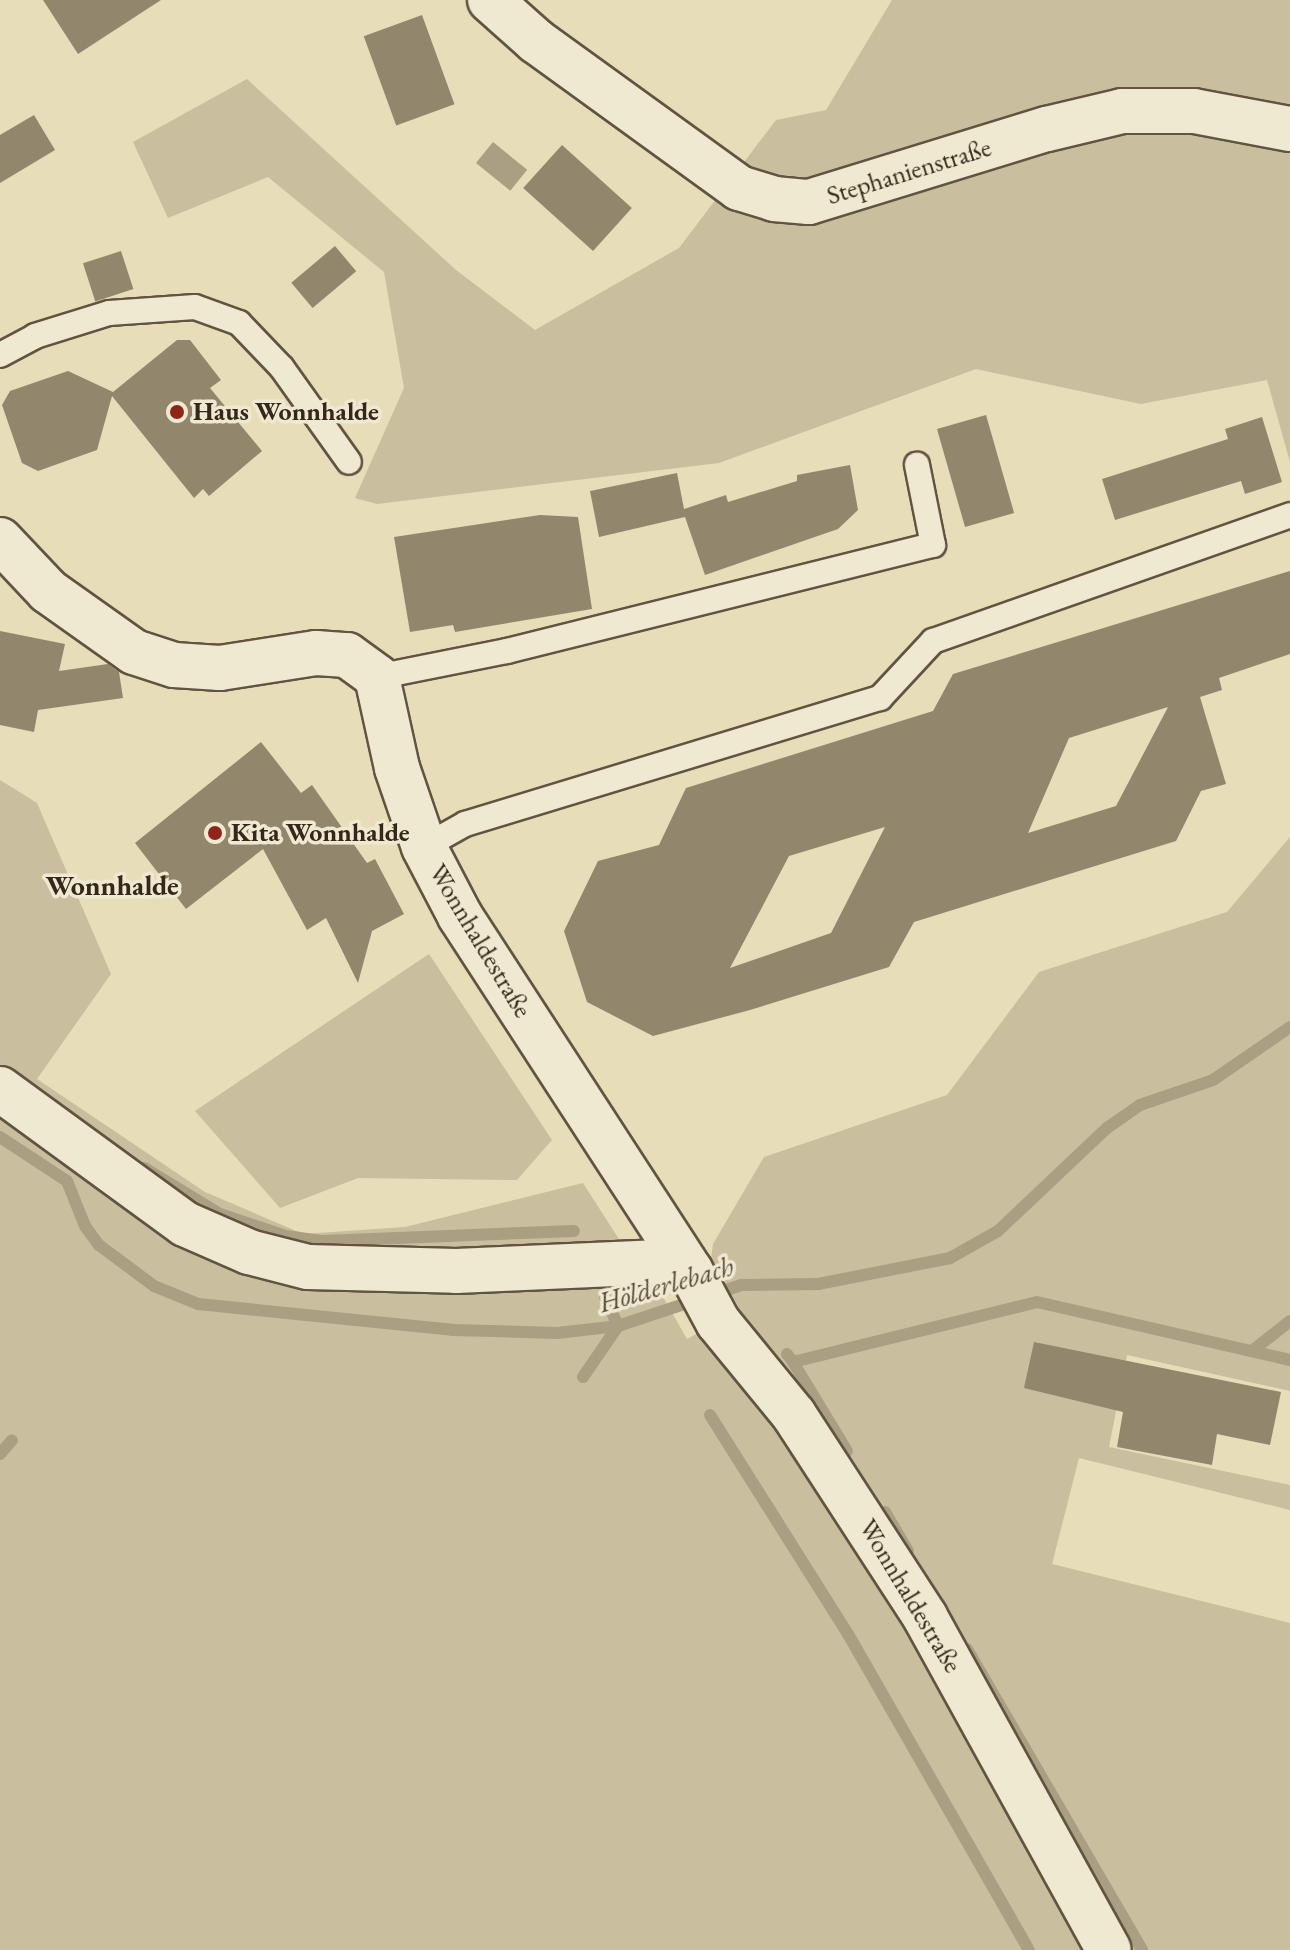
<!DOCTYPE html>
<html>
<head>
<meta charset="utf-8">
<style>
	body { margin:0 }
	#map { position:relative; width:1290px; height:1950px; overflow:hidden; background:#e7ddb8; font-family:"EB Garamond",serif }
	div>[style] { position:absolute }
	.green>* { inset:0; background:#c9be9d }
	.water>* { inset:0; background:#aa9f82; transform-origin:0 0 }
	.stream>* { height:12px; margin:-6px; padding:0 6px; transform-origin:6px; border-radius:6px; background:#aa9f82 }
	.building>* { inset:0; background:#92866c; transform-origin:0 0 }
	.roads { filter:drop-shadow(2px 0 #625441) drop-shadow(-2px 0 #625441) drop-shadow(0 2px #625441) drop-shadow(0 -2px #625441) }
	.service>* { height:24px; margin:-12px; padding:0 12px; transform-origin:12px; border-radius:12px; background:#efe9d1 }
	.minor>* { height:44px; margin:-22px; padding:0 22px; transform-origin:22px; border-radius:22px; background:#efe9d1 }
	.dots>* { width:22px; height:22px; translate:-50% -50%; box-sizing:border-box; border:4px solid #efe9d1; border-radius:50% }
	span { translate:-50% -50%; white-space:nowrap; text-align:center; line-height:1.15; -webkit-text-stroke:7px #efe9d1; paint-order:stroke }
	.street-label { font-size:26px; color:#352719 }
	.poi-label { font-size:26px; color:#352719; font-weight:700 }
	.left { translate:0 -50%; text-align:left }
	.neighbourhood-label { font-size:28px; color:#352719; font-weight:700 }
	.water-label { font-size:28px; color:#584b38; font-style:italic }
</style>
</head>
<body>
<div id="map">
	<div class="green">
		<i style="clip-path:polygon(892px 0,1290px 0,1290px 462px,1267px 380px,1141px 404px,976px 369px,719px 463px,377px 504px,355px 498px,404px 388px,384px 272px,268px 177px,168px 218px,133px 142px,247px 79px,456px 270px,535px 330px,679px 248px,776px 120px,826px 110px)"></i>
		<i style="clip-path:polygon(0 780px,37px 803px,111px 974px,37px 1079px,205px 1192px,303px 1234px,405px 1227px,583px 1183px,649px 1286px,658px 1288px,687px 1339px,740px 1310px,711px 1258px,713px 1244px,764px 1157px,947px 1095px,1039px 972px,1227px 912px,1290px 837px,1290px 1391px,1127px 1355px,1109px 1447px,1290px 1485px,1290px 1510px,1079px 1458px,1052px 1564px,1290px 1623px,1290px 1950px,0 1950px)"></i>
		<i style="clip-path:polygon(429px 954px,552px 1140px,517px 1180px,358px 1178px,280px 1208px,195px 1111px)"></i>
	</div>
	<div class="water">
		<i style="left:493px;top:142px;width:44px;height:27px;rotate:39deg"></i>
	</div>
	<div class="stream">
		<i style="left:0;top:1137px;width:80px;rotate:33.3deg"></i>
		<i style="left:67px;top:1181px;width:48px;rotate:68.2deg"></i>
		<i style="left:85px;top:1226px;width:24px;rotate:54deg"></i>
		<i style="left:99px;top:1245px;width:69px;rotate:36.7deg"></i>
		<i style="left:154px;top:1286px;width:48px;rotate:22.2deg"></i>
		<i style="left:198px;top:1304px;width:255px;rotate:5.8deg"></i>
		<i style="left:452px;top:1330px;width:105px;rotate:1.6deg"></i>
		<i style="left:557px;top:1333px;width:61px;rotate:-6.5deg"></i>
		<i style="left:618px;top:1326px;width:130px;rotate:-18.4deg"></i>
		<i style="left:741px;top:1285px;width:77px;rotate:-0.7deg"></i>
		<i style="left:818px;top:1284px;width:135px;rotate:-11.1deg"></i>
		<i style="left:950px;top:1258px;width:55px;rotate:-29.4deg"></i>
		<i style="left:998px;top:1231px;width:150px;rotate:-43.4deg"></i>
		<i style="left:1107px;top:1128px;width:40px;rotate:-34.9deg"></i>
		<i style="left:1140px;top:1105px;width:77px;rotate:-18.9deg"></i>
		<i style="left:1213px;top:1080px;width:93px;rotate:-34.5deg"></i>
		<i style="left:144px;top:1168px;width:89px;rotate:31.2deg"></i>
		<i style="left:220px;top:1214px;width:70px;rotate:18.4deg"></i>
		<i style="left:286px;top:1236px;width:37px;rotate:8deg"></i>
		<i style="left:323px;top:1241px;width:251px;rotate:-2.3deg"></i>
		<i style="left:1252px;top:1351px;width:48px;rotate:-38.3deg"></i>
		<i style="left:787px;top:1354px;width:10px;rotate:53deg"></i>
		<i style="left:793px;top:1362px;width:251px;rotate:-13.8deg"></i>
		<i style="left:1037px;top:1302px;width:260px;rotate:12.9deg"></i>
		<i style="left:793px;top:1362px;width:104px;rotate:58.8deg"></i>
		<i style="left:583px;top:1377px;width:62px;rotate:-55.5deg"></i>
		<i style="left:618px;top:1326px;width:32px;rotate:-114deg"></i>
		<i style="left:710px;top:1415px;width:259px;rotate:57.8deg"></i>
		<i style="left:848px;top:1634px;width:364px;rotate:60.2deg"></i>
		<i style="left:0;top:1454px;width:18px;rotate:-49deg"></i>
		<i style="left:885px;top:1512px;width:45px;rotate:59.5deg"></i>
		<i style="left:967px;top:1649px;width:348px;rotate:59.8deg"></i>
	</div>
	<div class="building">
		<i style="clip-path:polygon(43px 0,161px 0,78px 54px)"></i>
		<i style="left:422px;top:15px;width:95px;height:62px;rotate:70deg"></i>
		<i style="clip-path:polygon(34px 115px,55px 150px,0 183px,0 135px)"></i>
		<i style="left:562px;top:145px;width:94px;height:58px;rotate:42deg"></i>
		<i style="left:335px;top:246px;width:33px;height:57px;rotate:50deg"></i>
		<i style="left:121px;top:251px;width:40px;height:40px;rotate:72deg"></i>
		<i style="clip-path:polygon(177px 340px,190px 340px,221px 380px,210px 388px,262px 451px,209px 496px,203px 489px,194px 498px,112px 396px,97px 450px,38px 471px,22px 463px,2px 405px,10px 391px,68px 371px,113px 392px)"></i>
		<i style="left:986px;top:415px;width:102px;height:51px;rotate:74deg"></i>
		<i style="clip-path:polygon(1262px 417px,1282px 482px,1245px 494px,1241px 481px,1115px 520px,1102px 479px,1228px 439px,1225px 429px)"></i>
		<i style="clip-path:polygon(850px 465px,858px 510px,838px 529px,705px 575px,685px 517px,599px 537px,590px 491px,677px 473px,684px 509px,726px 495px,728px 502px,797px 481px,797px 475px)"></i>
		<i style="clip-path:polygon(540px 515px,578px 517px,592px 609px,455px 632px,453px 625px,410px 632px,394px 537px)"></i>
		<i style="clip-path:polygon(evenodd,1290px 571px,1290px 654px,1219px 678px,1222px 690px,1200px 697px,1226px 784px,1201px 791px,1176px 841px,914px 922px,889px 967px,750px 1010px,653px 1036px,587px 1002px,564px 931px,598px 861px,659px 845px,686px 788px,933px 711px,953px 674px,1290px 571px,1168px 707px,1116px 806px,1028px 833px,1069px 738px,1168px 707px,1290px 571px,885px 827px,831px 933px,730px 968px,789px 856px,885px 827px)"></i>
		<i style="clip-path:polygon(0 631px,65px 644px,59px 671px,108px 664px,119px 672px,123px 698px,38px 710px,34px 732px,0 725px)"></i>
		<i style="clip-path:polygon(261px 742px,301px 793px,312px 785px,367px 863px,375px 859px,404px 914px,372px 931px,358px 983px,326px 918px,307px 930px,263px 849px,186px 909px,135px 843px)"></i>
		<i style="clip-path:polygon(1034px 1342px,1281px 1392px,1270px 1445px,1217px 1434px,1212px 1465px,1117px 1447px,1123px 1412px,1024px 1388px)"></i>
	</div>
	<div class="roads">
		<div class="service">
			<i style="left:0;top:355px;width:40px;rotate:-28deg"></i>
			<i style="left:35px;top:336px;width:77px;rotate:-17.3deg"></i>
			<i style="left:109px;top:313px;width:86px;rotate:-4deg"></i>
			<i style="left:195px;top:307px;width:47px;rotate:20deg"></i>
			<i style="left:239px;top:323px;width:62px;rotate:46.3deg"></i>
			<i style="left:282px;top:368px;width:115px;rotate:54.5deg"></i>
			<i style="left:377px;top:677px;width:133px;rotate:-11.3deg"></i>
			<i style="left:507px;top:651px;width:439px;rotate:-14deg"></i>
			<i style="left:933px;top:545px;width:82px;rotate:-101.3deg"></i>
			<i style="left:424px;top:847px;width:47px;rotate:-29.3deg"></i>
			<i style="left:465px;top:824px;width:434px;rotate:-16.9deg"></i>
			<i style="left:880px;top:698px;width:78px;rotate:-47.1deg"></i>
			<i style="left:933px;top:641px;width:379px;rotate:-19.4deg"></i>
		</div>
		<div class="minor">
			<i style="left:490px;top:0;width:62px;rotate:41.7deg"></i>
			<i style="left:536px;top:41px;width:251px;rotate:35.9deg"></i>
			<i style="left:739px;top:188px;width:37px;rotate:17deg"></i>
			<i style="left:774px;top:199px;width:35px;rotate:5deg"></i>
			<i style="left:809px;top:202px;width:249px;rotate:-17.1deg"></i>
			<i style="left:1047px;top:129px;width:77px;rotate:-13.5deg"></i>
			<i style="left:1122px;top:111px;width:72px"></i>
			<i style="left:1194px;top:111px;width:98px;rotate:10.6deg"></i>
			<i style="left:0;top:540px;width:70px;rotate:46.7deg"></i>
			<i style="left:48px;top:591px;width:105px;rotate:35.3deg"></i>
			<i style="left:134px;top:652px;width:42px;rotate:18deg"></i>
			<i style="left:174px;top:665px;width:46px;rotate:3.7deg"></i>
			<i style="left:220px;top:668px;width:97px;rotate:-8.9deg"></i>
			<i style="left:316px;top:653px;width:31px;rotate:4deg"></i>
			<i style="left:347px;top:655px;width:37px;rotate:36deg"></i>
			<i style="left:377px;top:677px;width:93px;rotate:77.6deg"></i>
			<i style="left:397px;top:768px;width:83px;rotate:71.1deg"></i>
			<i style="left:424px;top:847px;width:78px;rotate:62.4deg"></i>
			<i style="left:460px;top:916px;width:422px;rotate:57deg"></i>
			<i style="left:690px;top:1270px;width:59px;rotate:61.7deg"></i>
			<i style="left:718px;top:1322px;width:120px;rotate:50.7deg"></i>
			<i style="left:794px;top:1415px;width:241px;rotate:57deg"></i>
			<i style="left:925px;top:1617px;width:380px;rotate:61.1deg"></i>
			<i style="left:0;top:1089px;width:229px;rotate:36.1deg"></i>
			<i style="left:185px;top:1224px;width:70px;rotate:23.6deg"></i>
			<i style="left:249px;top:1252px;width:61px;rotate:14.3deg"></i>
			<i style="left:308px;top:1267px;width:148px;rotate:1.5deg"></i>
			<i style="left:456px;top:1271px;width:227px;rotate:-2.5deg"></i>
		</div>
	</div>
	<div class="dots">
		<i style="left:177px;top:412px;background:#8f2418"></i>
		<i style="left:215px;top:833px;background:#8f2418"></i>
	</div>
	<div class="street-label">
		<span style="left:909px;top:172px;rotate:-17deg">Stephanienstraße</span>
		<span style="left:480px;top:941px;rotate:59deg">Wonnhaldestraße</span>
		<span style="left:910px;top:1596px;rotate:59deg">Wonnhaldestraße</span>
	</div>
	<div class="poi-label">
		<span class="left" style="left:193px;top:412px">Haus Wonnhalde</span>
		<span class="left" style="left:231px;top:833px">Kita Wonnhalde</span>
	</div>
	<div class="neighbourhood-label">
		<span style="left:112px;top:885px">Wonnhalde</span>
	</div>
	<div class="water-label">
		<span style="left:666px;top:1284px;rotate:-16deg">Hölderlebach</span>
	</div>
</div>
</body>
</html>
